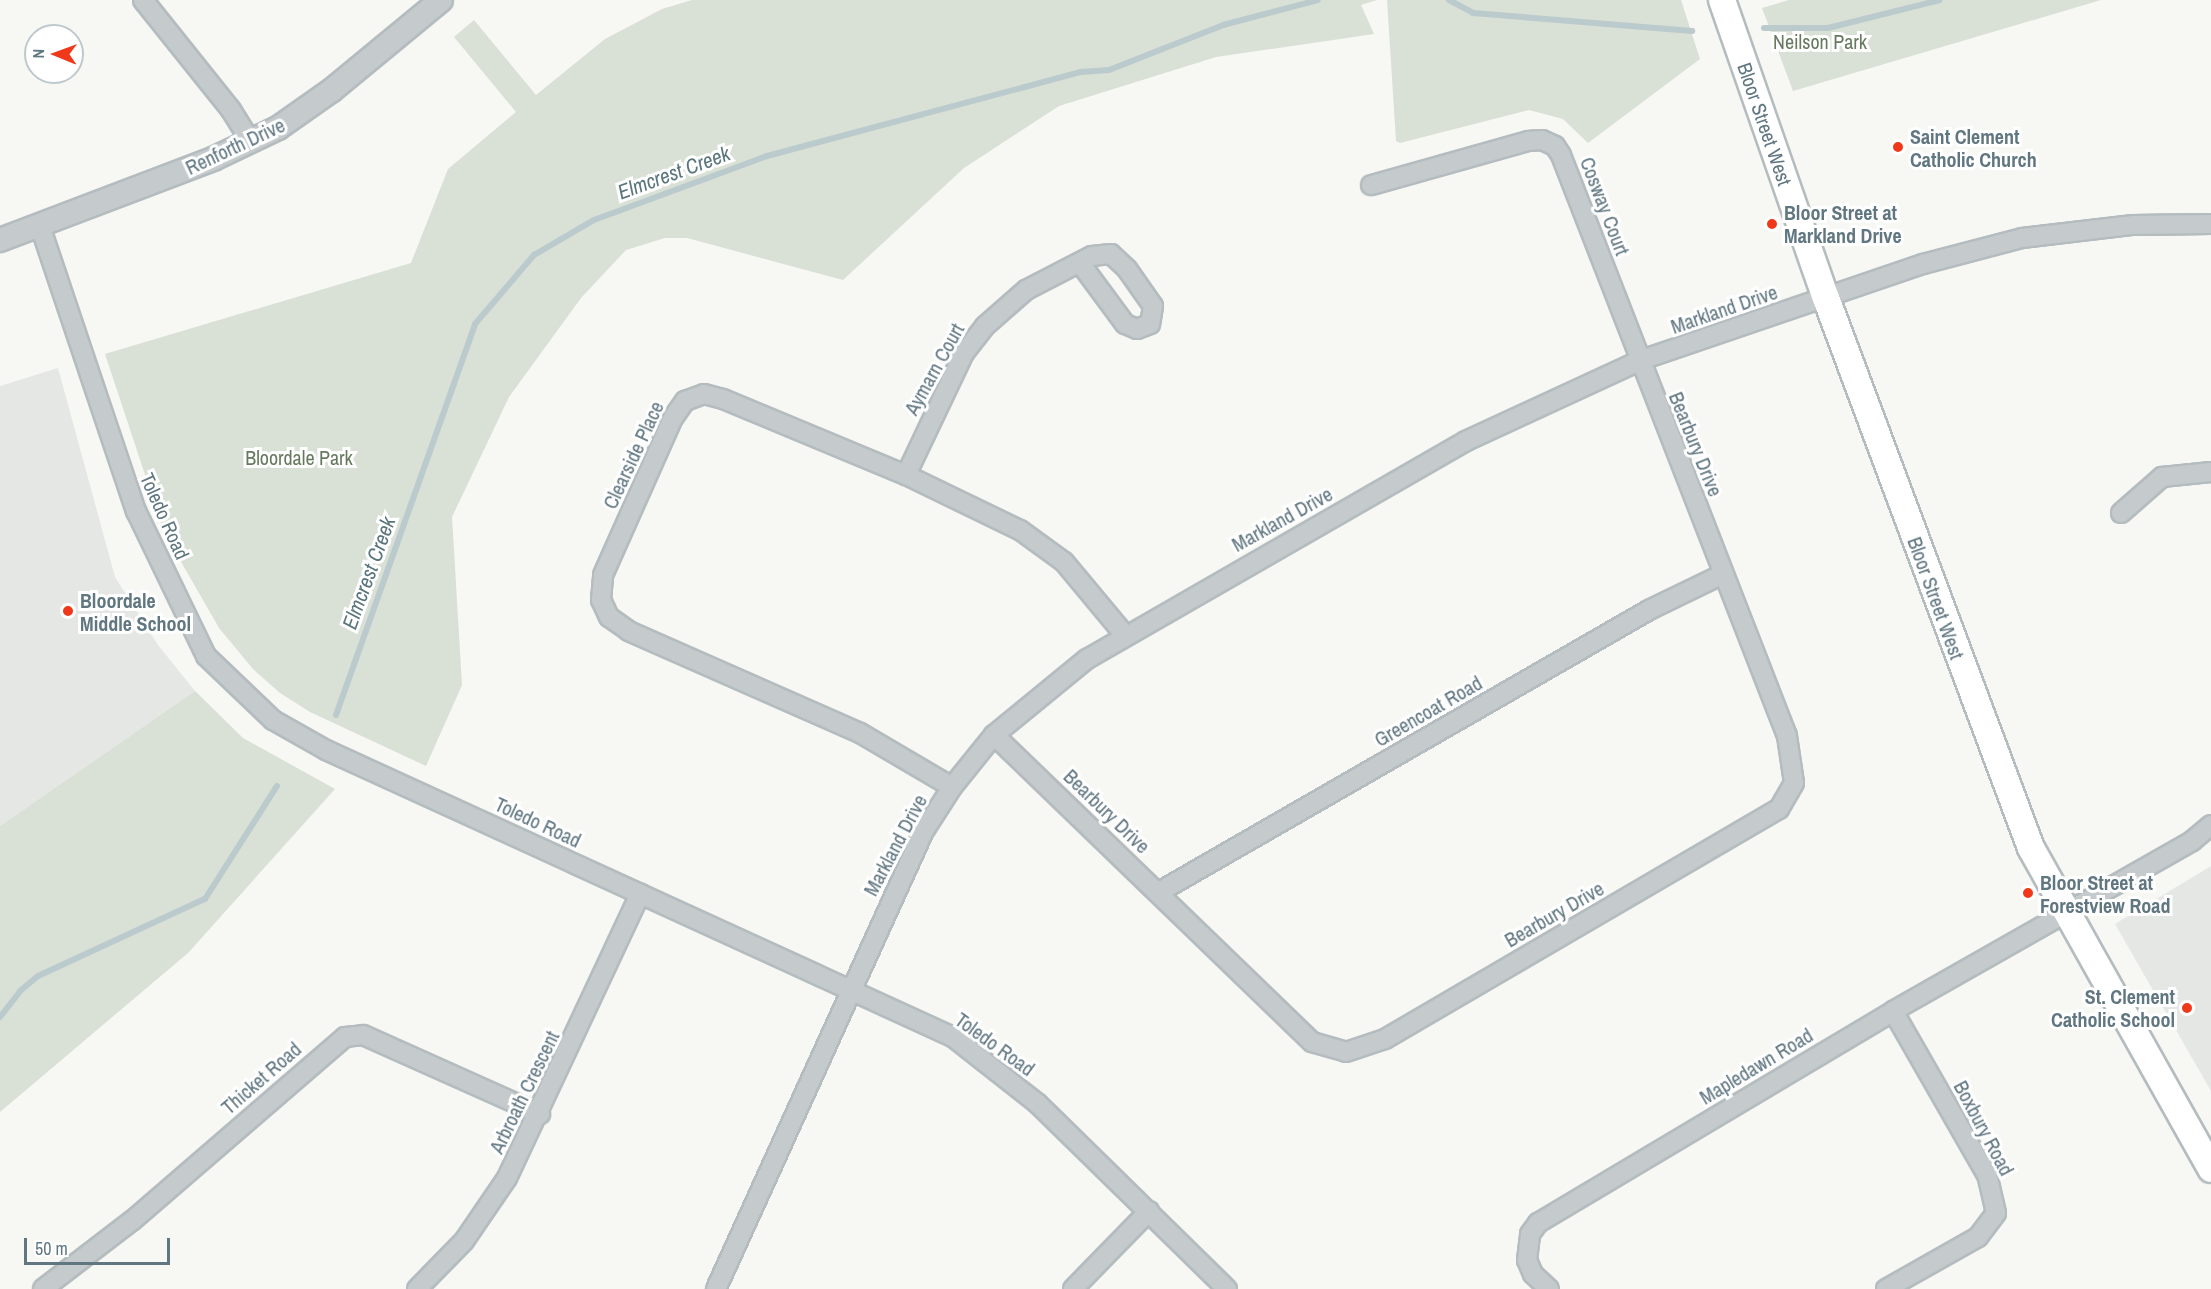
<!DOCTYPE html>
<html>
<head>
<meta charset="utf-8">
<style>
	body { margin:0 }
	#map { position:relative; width:2211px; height:1289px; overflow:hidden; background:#f7f7f4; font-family:"Archivo Narrow",sans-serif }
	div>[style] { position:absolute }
	.built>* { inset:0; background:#e5e7e5 }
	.green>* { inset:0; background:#d9e0d5 }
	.stream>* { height:6px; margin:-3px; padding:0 3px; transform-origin:3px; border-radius:3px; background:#bbcacd }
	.roads { filter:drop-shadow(2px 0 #b4bcbf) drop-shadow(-2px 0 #b4bcbf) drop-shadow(0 2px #b4bcbf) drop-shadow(0 -2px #b4bcbf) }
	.minor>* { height:18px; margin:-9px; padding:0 9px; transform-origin:9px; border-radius:9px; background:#c5cacc }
	.tertiary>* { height:22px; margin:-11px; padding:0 11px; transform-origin:11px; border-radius:11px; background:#c5cacc }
	.secondary>* { height:26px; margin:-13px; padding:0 13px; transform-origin:13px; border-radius:13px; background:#fff }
	.dots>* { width:16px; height:16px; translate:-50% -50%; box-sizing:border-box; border:3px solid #fff; border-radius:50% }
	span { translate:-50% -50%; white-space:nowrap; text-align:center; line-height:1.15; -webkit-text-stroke:6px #fff; paint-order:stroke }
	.park-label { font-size:20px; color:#66795f }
	.street-label { font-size:20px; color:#607681 }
	.poi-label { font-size:20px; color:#607681; font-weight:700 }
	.left { translate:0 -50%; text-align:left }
	.right { translate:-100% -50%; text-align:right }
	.water-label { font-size:21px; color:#5a767c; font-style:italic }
	.north { position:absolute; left:24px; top:24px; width:60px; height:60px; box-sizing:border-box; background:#fff; border:2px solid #bfc8cd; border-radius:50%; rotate:271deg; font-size:16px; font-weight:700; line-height:24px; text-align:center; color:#607681 }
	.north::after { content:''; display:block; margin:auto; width:21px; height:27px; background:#f0391b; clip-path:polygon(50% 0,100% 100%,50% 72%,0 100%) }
	.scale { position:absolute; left:24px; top:1238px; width:146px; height:27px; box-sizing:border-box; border:3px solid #607681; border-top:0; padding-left:8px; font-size:18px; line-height:21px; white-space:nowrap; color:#607681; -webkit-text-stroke:4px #fff; paint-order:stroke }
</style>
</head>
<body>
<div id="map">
	<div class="built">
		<i style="clip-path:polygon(58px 368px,115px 577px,158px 645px,195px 691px,0 826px,0 386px)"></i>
		<i style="clip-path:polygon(2211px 866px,2211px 1091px,2115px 924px)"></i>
	</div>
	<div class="green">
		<i style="clip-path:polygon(692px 0,1377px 0,1361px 5px,1374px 34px,1216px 57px,1059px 106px,964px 168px,843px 280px,687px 238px,665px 238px,626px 250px,581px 298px,509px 397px,452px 517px,462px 685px,426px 766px,310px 712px,280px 693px,253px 669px,219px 628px,164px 532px,105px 354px,411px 263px,448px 169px,516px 112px,454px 37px,474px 20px,536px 95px,605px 39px,662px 9px)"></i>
		<i style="clip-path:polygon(1387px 0,1681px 0,1700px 59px,1588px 143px,1563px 119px,1529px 110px,1400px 143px,1396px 141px)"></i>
		<i style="clip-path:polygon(1789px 0,2101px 0,1793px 91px,1762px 8px)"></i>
		<i style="clip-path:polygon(195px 691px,243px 738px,335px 789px,188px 953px,0 1112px,0 826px)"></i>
	</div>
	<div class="stream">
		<i style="left:1449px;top:0;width:27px;rotate:28deg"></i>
		<i style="left:1473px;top:13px;width:220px;rotate:4.7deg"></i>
		<i style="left:1764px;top:28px;width:64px"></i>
		<i style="left:1828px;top:28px;width:115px;rotate:-14deg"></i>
		<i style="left:336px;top:715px;width:415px;rotate:-70.4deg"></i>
		<i style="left:475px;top:324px;width:91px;rotate:-49.5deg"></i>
		<i style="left:534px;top:255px;width:69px;rotate:-30.3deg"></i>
		<i style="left:594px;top:220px;width:184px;rotate:-20.3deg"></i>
		<i style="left:767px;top:156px;width:325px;rotate:-15deg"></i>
		<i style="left:1081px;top:72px;width:28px;rotate:-4deg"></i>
		<i style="left:1109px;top:70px;width:123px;rotate:-21.5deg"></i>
		<i style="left:1223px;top:25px;width:98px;rotate:-14.7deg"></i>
		<i style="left:0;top:1017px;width:33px;rotate:-52deg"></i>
		<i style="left:20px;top:991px;width:23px;rotate:-40deg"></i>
		<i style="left:38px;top:976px;width:184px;rotate:-24.8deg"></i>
		<i style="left:205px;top:899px;width:134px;rotate:-57.5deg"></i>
	</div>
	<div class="roads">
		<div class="minor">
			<i style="left:143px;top:0;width:141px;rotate:51.3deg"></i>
			<i style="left:231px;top:110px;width:36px;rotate:58deg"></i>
			<i style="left:40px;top:226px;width:301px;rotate:71.4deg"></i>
			<i style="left:136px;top:511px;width:161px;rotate:64.2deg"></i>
			<i style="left:206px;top:656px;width:93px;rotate:43.7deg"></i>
			<i style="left:273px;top:720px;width:61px;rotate:29.5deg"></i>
			<i style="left:326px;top:750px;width:690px;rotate:24.6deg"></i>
			<i style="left:953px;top:1037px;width:107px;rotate:38.2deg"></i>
			<i style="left:1037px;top:1103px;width:266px;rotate:44.4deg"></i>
			<i style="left:906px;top:475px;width:135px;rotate:-64.6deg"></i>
			<i style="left:964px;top:353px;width:34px;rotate:-52deg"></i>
			<i style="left:985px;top:326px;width:55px;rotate:-41.3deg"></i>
			<i style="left:1026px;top:290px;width:74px;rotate:-27.3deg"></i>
			<i style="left:1092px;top:256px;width:19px;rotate:-6deg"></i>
			<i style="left:1111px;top:254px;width:22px;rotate:43deg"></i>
			<i style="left:1127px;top:269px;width:45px;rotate:54.9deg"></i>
			<i style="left:1153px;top:306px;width:18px;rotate:99deg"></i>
			<i style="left:1150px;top:324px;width:14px;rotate:159deg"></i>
			<i style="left:1137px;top:329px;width:13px;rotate:-157deg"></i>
			<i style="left:1125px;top:324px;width:76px;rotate:-126.4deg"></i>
			<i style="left:2121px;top:513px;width:55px;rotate:-41.3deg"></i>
			<i style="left:2162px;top:477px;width:49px;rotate:-5.8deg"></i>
			<i style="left:994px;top:735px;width:442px;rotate:44deg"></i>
			<i style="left:1312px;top:1042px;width:35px;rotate:16deg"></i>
			<i style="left:1346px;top:1052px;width:41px;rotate:-18.4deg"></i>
			<i style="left:1385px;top:1039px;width:456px;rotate:-30.3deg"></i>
			<i style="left:1779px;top:809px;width:30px;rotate:-60deg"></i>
			<i style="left:1794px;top:783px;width:48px;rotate:-98.5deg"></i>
			<i style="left:1787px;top:736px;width:623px;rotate:-111.26deg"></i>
			<i style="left:1561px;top:155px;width:11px;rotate:-124deg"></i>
			<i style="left:1555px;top:146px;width:14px;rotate:-155deg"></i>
			<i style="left:1542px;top:140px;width:14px;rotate:176deg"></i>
			<i style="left:1528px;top:141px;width:163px;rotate:164.3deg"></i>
			<i style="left:952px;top:787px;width:107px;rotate:-149.6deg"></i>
			<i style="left:860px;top:733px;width:253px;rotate:-156.2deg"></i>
			<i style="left:629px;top:631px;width:24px;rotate:-145deg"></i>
			<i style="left:609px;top:617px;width:19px;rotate:-115deg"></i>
			<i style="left:601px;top:600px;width:25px;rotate:-85deg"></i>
			<i style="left:603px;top:575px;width:172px;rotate:-66deg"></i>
			<i style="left:673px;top:418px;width:21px;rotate:-55deg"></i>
			<i style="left:685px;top:401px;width:20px;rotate:-20deg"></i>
			<i style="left:704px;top:394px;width:20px;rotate:15deg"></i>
			<i style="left:723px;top:399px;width:198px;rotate:22.6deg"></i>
			<i style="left:906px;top:475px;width:127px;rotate:25.8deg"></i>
			<i style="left:1020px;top:530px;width:54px;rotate:36deg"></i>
			<i style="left:1064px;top:562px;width:94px;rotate:50.2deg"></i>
			<i style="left:1159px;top:892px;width:565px;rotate:-29.92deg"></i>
			<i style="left:1649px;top:610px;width:82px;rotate:-25.9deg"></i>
			<i style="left:43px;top:1289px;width:113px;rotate:-37.5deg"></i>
			<i style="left:133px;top:1220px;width:280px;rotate:-40.8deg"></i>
			<i style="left:345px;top:1037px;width:18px;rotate:-6deg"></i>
			<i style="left:363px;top:1035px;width:194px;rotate:24.1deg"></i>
			<i style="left:417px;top:1289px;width:67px;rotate:-45.6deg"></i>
			<i style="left:464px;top:1241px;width:76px;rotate:-55.7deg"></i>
			<i style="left:507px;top:1178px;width:314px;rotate:-64.9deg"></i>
			<i style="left:716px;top:1289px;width:499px;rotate:-65.6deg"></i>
			<i style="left:922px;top:834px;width:56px;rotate:-57.4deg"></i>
			<i style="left:952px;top:787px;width:67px;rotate:-51.1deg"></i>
			<i style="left:994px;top:735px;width:120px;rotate:-39.3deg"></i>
			<i style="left:1087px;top:659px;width:437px;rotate:-29.9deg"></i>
			<i style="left:1466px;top:441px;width:193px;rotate:-24.8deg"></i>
			<i style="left:1641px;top:360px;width:298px;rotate:-18.8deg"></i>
			<i style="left:1923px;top:264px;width:102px;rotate:-14.7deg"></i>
			<i style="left:2022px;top:238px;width:112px;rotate:-6.7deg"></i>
			<i style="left:2133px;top:225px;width:78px;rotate:-0.7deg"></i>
			<i style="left:1073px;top:1289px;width:109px;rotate:-45.7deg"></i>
			<i style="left:1549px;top:1289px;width:22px;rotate:-137deg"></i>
			<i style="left:1533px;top:1274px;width:15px;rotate:-113deg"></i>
			<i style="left:1527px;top:1260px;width:26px;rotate:-83deg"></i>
			<i style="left:1530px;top:1234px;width:14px;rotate:-54deg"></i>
			<i style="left:1538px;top:1223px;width:413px;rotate:-30.8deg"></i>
			<i style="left:1893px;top:1011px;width:344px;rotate:-29.6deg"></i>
			<i style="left:2192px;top:841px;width:25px;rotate:-40deg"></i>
			<i style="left:1886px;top:1289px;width:106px;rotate:-29.5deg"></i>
			<i style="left:1978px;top:1237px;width:30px;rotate:-53deg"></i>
			<i style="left:1996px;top:1213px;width:39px;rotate:-103deg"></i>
			<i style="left:1987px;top:1175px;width:189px;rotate:-119.8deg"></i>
		</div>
		<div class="tertiary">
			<i style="left:0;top:240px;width:228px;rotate:-20.8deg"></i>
			<i style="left:213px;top:159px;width:72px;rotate:-25.5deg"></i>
			<i style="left:278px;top:128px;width:66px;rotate:-35.1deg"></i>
			<i style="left:332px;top:90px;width:141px;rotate:-39.5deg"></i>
		</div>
		<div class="secondary">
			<i style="left:1722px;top:0;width:316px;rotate:70.8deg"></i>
			<i style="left:1826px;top:298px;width:587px;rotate:69.56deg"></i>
			<i style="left:2031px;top:848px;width:368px;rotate:60.7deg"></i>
		</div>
	</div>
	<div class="dots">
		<i style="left:1898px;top:147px;background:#f0391b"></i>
		<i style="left:1772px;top:224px;background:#f0391b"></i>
		<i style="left:68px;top:611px;background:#f0391b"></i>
		<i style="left:2028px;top:893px;background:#f0391b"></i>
		<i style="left:2187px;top:1008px;background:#f0391b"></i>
	</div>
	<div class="park-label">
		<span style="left:1820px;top:41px">Neilson Park</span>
		<span style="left:299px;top:457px">Bloordale Park</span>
	</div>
	<div class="street-label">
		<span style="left:1765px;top:124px;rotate:71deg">Bloor Street West</span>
		<span style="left:235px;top:146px;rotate:-25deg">Renforth Drive</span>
		<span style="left:1605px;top:206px;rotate:69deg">Cosway Court</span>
		<span style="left:1724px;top:309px;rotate:-19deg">Markland Drive</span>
		<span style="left:934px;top:369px;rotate:-61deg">Aymarn Court</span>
		<span style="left:1696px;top:444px;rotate:68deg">Bearbury Drive</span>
		<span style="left:633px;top:455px;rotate:-65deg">Clearside Place</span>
		<span style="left:165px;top:516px;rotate:66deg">Toledo Road</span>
		<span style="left:1282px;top:519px;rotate:-29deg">Markland Drive</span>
		<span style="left:1936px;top:598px;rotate:70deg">Bloor Street West</span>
		<span style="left:1428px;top:711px;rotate:-30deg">Greencoat Road</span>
		<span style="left:1107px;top:811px;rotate:44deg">Bearbury Drive</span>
		<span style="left:538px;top:822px;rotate:25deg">Toledo Road</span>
		<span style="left:895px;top:845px;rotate:-62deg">Markland Drive</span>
		<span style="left:1554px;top:914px;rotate:-30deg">Bearbury Drive</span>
		<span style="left:995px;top:1044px;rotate:36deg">Toledo Road</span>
		<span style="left:1756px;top:1066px;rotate:-31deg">Mapledawn Road</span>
		<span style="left:261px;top:1078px;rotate:-41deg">Thicket Road</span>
		<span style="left:524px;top:1092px;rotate:-64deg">Arbroath Crescent</span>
		<span style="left:1984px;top:1128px;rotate:62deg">Boxbury Road</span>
	</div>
	<div class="poi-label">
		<span class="left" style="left:1910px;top:148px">Saint Clement<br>Catholic Church</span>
		<span class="left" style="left:1784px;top:224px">Bloor Street at<br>Markland Drive</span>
		<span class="left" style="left:80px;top:612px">Bloordale<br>Middle School</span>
		<span class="left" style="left:2040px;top:894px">Bloor Street at<br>Forestview Road</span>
		<span class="right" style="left:2175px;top:1008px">St. Clement<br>Catholic School</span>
	</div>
	<div class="water-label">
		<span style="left:674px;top:173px;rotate:-20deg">Elmcrest Creek</span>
		<span style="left:369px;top:573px;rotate:-70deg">Elmcrest Creek</span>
	</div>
	<div class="north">N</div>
	<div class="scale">50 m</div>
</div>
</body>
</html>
